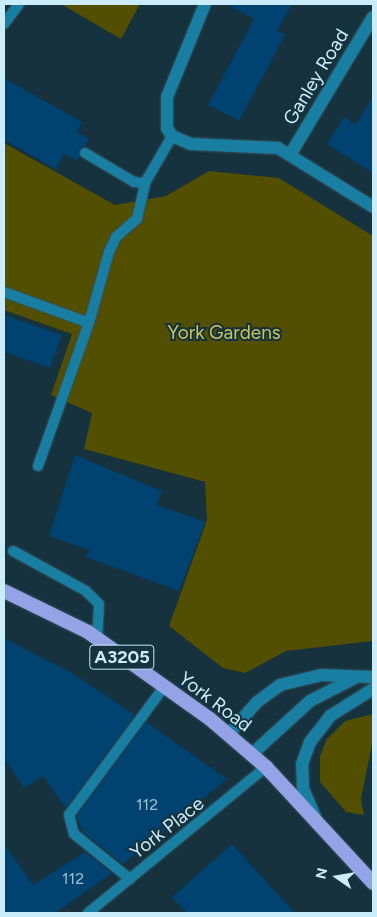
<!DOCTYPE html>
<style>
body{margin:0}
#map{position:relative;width:377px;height:917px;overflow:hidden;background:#15323e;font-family:Figtree,sans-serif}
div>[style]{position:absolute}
.green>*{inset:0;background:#524f00}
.building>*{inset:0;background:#004371}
.roads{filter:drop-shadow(0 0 1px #35505c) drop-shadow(0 0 1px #35505c)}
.service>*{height:10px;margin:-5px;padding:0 5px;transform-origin:5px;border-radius:5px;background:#187fa3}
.minor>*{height:12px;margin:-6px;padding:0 6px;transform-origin:6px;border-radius:6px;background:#187fa3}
.tertiary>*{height:12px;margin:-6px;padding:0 6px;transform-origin:6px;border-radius:6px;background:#187fa3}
.trunk>*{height:14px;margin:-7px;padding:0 7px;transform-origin:7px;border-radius:7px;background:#93a3e6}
span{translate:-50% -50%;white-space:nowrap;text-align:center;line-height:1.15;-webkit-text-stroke:4px #15323e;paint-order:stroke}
.number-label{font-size:16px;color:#98c2d8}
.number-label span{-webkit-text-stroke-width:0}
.shield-label span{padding:1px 4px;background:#15323e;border:1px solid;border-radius:4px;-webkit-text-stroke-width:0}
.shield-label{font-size:18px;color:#caecfb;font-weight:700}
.street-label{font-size:19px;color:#caecfb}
.park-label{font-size:19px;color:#c9c55b}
.frame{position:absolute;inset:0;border:5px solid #caecfb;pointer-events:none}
.north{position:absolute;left:312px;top:852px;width:50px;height:50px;-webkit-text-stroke:4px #15323e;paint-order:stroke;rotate:283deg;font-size:14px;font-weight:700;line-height:20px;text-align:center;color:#caecfb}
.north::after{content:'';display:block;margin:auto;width:18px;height:22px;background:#caecfb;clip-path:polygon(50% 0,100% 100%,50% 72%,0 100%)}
</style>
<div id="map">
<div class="green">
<i style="clip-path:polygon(61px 4px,140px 4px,121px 39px)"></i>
<i style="clip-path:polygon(4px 143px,115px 205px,166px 196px,209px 171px,279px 178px,373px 236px,373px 641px,286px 651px,245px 673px,223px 668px,169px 626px,207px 520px,205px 482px,84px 449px,92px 413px,51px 395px,72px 334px,4px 310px)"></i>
<i style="clip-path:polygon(373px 714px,373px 739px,361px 799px,364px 815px,346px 812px,320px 782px,320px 756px,327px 739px,345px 721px)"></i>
</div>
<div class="building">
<i style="clip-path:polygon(227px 4px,292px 4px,277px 31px,285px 35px,239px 121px,208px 105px,254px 19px)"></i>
<i style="clip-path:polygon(4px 78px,82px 122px,77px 132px,89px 139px,77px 161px,64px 154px,56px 169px,4px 140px)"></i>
<i style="clip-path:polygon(373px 96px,373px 173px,327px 144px,344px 117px,356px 125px)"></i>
<i style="clip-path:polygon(4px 315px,62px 335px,50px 368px,4px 352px)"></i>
<i style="clip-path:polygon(75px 455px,162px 491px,157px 505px,205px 522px,179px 591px,86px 557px,89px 550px,49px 536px)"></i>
<i style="clip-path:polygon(4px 638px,72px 673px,135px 715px,66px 808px,43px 776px,24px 788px,4px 758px)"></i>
<i style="clip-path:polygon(146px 722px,227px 779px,123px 864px,84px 833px,76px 816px)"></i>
<i style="clip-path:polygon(4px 844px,33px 885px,85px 852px,112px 873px,55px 913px,4px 913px)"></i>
<i style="clip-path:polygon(232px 844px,295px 913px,187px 913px,172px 897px)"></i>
</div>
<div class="roads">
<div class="service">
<i style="left:4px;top:24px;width:25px;rotate:-53deg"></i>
<i style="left:85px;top:153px;width:57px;rotate:30.6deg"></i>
<i style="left:134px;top:182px;width:11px;rotate:5deg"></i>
<i style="left:4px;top:292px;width:90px;rotate:20deg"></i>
<i style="left:89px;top:323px;width:74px;rotate:-74.3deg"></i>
<i style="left:109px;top:252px;width:17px;rotate:-65deg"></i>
<i style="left:116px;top:237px;width:28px;rotate:-41deg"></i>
<i style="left:137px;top:219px;width:37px;rotate:-77deg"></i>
<i style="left:145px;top:183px;width:54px;rotate:-60.1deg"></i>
<i style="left:38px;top:466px;width:152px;rotate:-70.4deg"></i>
<i style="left:13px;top:551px;width:83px;rotate:28.7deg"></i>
<i style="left:86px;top:591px;width:18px;rotate:45deg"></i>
<i style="left:99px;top:604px;width:35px;rotate:93deg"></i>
<i style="left:130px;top:879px;width:72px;rotate:-141.2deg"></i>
<i style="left:74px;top:834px;width:20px;rotate:-105deg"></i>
<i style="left:69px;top:815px;width:159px;rotate:-53.4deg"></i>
<i style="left:88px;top:913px;width:230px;rotate:-39.4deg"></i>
</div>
<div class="minor">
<i style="left:205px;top:4px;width:100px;rotate:112.2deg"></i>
<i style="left:167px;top:97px;width:31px;rotate:90deg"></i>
<i style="left:167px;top:128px;width:9px;rotate:58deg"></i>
<i style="left:172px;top:136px;width:21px;rotate:23deg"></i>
<i style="left:191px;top:144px;width:87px;rotate:2.6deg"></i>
<i style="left:278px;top:148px;width:112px;rotate:31.8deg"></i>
<i style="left:290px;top:155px;width:161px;rotate:-59deg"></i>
</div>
<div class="tertiary">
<i style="left:229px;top:734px;width:43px;rotate:-48.8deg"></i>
<i style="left:257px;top:702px;width:29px;rotate:-36deg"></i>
<i style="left:280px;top:685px;width:42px;rotate:-13.7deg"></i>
<i style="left:321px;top:675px;width:52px;rotate:2.2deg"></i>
<i style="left:252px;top:754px;width:79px;rotate:-42.4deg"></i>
<i style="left:310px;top:701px;width:51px;rotate:-27.1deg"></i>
<i style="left:316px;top:819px;width:34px;rotate:-113deg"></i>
<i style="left:303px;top:788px;width:24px;rotate:-92deg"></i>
<i style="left:302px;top:764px;width:23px;rotate:-70deg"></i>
<i style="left:310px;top:742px;width:33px;rotate:-52deg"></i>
<i style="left:330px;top:716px;width:51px;rotate:-32.1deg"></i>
</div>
<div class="trunk">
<i style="left:4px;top:591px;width:93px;rotate:26deg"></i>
<i style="left:88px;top:632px;width:150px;rotate:35.5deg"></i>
<i style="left:210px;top:719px;width:74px;rotate:40.6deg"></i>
<i style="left:266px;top:767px;width:158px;rotate:47.3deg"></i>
</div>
</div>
<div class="number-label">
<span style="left:147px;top:805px">112</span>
<span style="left:73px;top:879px">112</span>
</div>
<div class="shield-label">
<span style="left:122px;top:657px">A3205</span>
</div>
<div class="street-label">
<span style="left:316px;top:77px;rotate:-59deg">Ganley Road</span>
<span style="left:215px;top:702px;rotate:37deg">York Road</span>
<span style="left:167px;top:828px;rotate:-38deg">York Place</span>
</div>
<div class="park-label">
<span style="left:224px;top:333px">York Gardens</span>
</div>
<div class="frame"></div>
<div class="north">N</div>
</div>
